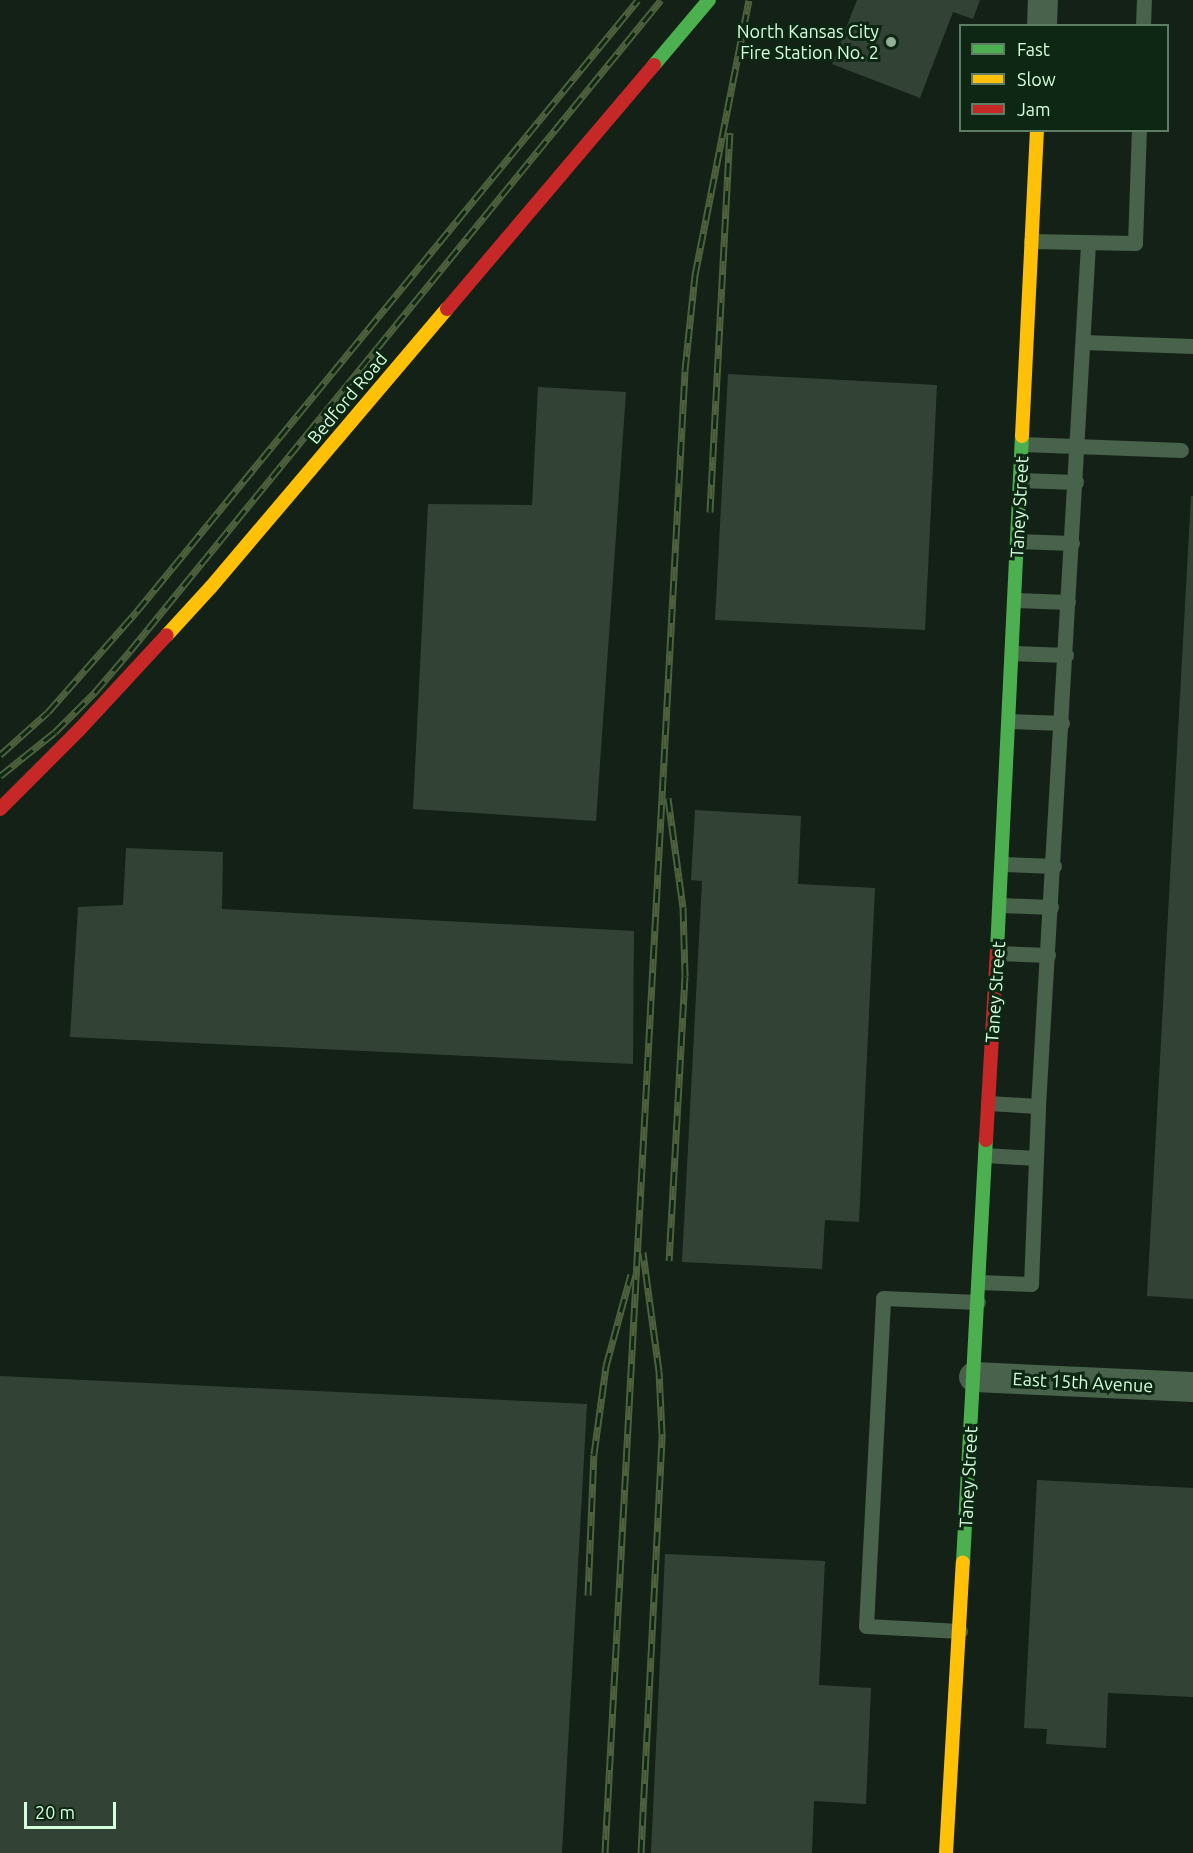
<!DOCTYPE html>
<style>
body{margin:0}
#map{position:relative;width:1193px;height:1853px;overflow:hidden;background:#142117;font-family:Ubuntu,sans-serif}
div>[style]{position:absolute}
.building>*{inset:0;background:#324336}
.lane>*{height:15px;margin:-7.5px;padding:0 7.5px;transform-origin:7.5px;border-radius:7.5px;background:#48624b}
.street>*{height:30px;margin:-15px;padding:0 15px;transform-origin:15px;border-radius:15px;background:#48624b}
.fast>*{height:14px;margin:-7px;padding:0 7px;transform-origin:7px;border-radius:7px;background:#4caf50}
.slow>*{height:14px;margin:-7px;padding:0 7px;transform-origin:7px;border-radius:7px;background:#ffc107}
.jam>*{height:14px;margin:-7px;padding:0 7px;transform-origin:7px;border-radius:7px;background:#c62828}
.rail>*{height:7px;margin-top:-3.5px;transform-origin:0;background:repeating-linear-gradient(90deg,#0e2714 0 14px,#4d613d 0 28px);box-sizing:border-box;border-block:2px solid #4d613d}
.dots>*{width:16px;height:16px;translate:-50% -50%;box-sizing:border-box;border:3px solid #0e2714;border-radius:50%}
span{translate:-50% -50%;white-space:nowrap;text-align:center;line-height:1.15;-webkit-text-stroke:6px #0e2714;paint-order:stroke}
.poi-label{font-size:18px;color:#d4ffdc}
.right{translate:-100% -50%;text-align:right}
.street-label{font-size:18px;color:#d4ffdc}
.legend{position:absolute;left:959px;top:24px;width:210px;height:108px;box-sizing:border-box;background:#0e2714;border:2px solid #5d7d64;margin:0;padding:8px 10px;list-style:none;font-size:18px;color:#d4ffdc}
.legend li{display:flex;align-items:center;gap:12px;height:30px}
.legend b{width:30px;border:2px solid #5d7d64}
.scale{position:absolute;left:24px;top:1802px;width:92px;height:27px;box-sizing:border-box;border:3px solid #d4ffdc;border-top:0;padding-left:8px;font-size:18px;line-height:21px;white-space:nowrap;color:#d4ffdc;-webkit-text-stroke:4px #0e2714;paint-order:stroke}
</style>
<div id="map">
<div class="building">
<i style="clip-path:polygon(857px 0,980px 0,973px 19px,953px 12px,920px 98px,832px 64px)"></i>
<i style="clip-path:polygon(728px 374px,937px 385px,925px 630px,715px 620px)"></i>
<i style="clip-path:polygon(538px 387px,626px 392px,596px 821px,413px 809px,428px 504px,532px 505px)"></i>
<i style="clip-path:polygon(1191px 496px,1193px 496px,1193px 1299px,1147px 1296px)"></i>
<i style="clip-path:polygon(695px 810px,801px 816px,798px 884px,875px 888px,859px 1222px,825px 1220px,822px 1269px,682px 1262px,702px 881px,691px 880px)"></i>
<i style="clip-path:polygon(126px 848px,223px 852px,222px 909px,634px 931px,633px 1064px,70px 1037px,78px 907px,123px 905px)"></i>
<i style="clip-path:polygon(0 1376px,587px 1404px,562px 1853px,0 1853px)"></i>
<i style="clip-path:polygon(1037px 1480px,1193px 1488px,1193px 1697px,1108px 1693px,1106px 1748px,1046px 1744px,1047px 1729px,1024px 1728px)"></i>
<i style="clip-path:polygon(665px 1554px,825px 1561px,819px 1685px,871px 1688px,866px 1804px,814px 1801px,812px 1853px,651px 1853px)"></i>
</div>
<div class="lane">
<i style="left:1143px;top:26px;width:26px;rotate:-88deg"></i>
<i style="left:1031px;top:241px;width:104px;rotate:1.1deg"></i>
<i style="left:1135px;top:243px;width:113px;rotate:-88deg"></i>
<i style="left:1083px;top:342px;width:110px;rotate:2.1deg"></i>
<i style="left:1022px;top:444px;width:159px;rotate:2.2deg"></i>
<i style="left:1020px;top:480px;width:56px;rotate:2deg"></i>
<i style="left:1017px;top:541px;width:55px;rotate:2.1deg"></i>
<i style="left:1015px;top:600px;width:53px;rotate:2.2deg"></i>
<i style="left:1012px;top:653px;width:54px;rotate:2.1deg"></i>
<i style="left:1009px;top:721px;width:53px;rotate:2.2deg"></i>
<i style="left:1002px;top:864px;width:52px;rotate:2.2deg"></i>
<i style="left:1000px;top:905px;width:51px;rotate:2.2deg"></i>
<i style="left:997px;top:953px;width:51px;rotate:2.2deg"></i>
<i style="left:988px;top:1103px;width:50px;rotate:3.4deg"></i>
<i style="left:985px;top:1155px;width:51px;rotate:3.4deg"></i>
<i style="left:979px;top:1282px;width:52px;rotate:2.2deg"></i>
<i style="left:1031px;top:1284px;width:178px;rotate:-87.7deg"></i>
<i style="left:1038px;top:1106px;width:864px;rotate:-86.68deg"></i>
<i style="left:960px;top:1631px;width:94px;rotate:-177deg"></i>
<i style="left:866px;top:1626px;width:328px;rotate:-87deg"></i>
<i style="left:883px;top:1298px;width:95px;rotate:2.4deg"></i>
</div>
<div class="street">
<i style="left:1042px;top:26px;width:26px;rotate:-88deg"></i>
<i style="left:974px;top:1377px;width:219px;rotate:2.6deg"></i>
</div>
<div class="fast">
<i style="left:654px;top:65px;width:85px;rotate:-49.8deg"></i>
<i style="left:997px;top:950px;width:515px;rotate:-87.22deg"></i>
<i style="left:963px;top:1562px;width:423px;rotate:-86.9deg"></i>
</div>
<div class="slow">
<i style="left:1022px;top:436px;width:306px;rotate:-87.2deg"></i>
<i style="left:167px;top:635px;width:65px;rotate:-47.5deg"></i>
<i style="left:211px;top:587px;width:365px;rotate:-49.7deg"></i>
<i style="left:946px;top:1853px;width:291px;rotate:-86.7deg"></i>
</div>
<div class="jam">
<i style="left:447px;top:309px;width:320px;rotate:-49.7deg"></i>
<i style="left:0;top:809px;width:112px;rotate:-45deg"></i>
<i style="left:79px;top:730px;width:129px;rotate:-47.2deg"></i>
<i style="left:986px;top:1140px;width:190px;rotate:-86.7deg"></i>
</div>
<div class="rail">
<i style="left:710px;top:512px;width:380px;rotate:-87deg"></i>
<i style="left:0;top:755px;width:64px;rotate:-41.9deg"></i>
<i style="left:48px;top:712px;width:135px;rotate:-48.6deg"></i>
<i style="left:137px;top:611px;width:790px;rotate:-50.65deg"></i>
<i style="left:0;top:776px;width:70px;rotate:-38.7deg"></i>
<i style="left:55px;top:732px;width:57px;rotate:-45deg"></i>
<i style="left:95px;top:692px;width:54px;rotate:-49.5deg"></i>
<i style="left:130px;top:651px;width:840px;rotate:-50.8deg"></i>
<i style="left:668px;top:798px;width:110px;rotate:82.2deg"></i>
<i style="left:683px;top:907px;width:69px;rotate:88.3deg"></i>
<i style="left:685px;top:976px;width:285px;rotate:93.2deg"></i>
<i style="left:588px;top:1595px;width:141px;rotate:-87.6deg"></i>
<i style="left:594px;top:1454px;width:89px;rotate:-82.2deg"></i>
<i style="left:606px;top:1366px;width:95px;rotate:-74.8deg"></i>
<i style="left:605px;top:1853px;width:1485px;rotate:-86.91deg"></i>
<i style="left:685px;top:370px;width:96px;rotate:-84deg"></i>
<i style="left:695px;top:275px;width:280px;rotate:-78.9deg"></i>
<i style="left:641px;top:1853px;width:420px;rotate:-87.1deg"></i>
<i style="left:662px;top:1434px;width:63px;rotate:-92.7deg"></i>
<i style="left:659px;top:1371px;width:120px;rotate:-97.7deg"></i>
</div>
<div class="dots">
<i style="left:891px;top:42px;background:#91b197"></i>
</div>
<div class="poi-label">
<span class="right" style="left:879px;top:42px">North Kansas City<br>Fire Station No. 2</span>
</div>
<div class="street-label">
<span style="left:347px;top:398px;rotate:-50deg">Bedford Road</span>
<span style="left:1019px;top:507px;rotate:-87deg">Taney Street</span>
<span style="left:995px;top:992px;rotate:-86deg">Taney Street</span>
<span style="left:1083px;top:1382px;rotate:3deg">East 15th Avenue</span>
<span style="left:968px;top:1477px;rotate:-87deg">Taney Street</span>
</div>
<ul class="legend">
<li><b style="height:8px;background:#4caf50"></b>Fast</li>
<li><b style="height:8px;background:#ffc107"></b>Slow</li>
<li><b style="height:8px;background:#c62828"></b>Jam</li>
</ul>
<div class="scale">20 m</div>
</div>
